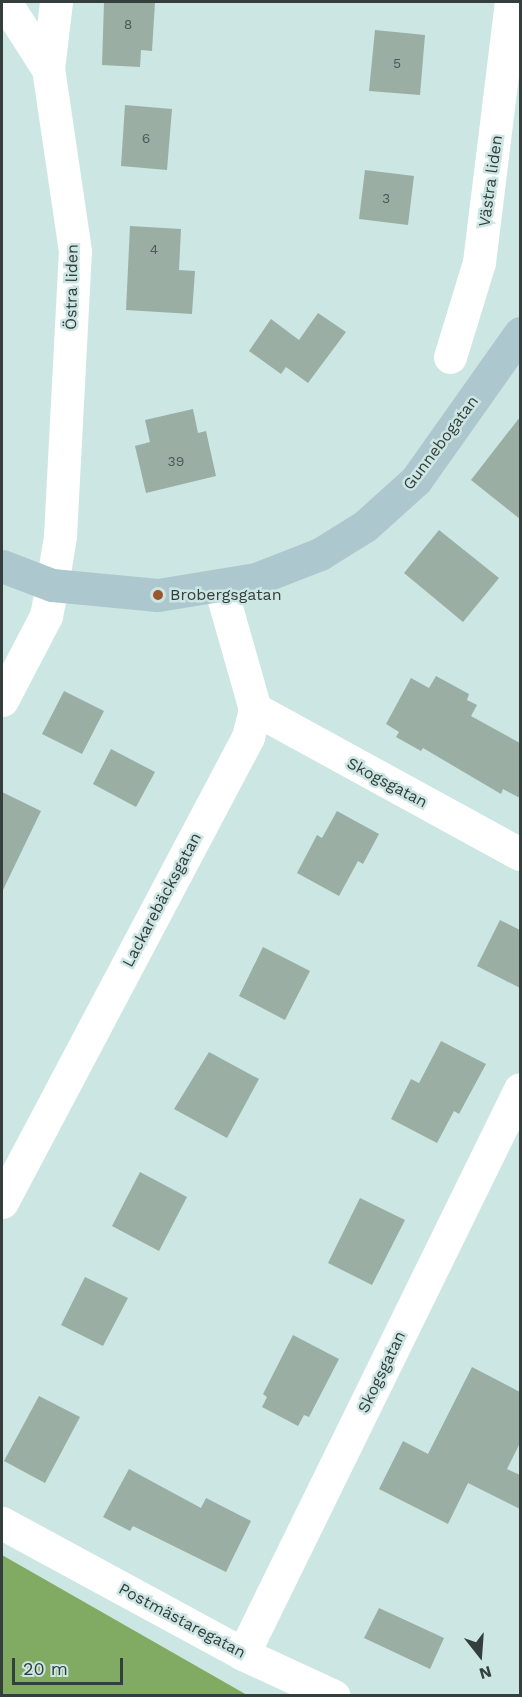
<!DOCTYPE html>
<meta charset="utf-8">
<style>
body{margin:0}
#map{position:relative;width:522px;height:1697px;overflow:hidden;background:#cce6e3;font-family:"Work Sans",sans-serif}
div>[style]{position:absolute}
.forest>*{inset:0;background:#81ab63}
.building>*{inset:0;background:#9baea3}
.street>*{height:33px;margin:-16.5px;padding:0 16.5px;transform-origin:16.5px;border-radius:16.5px;background:#fff}
.secondary>*{height:33px;margin:-16.5px;padding:0 16.5px;transform-origin:16.5px;border-radius:16.5px;background:#acc8ce}
.dots>*{width:16px;height:16px;translate:-50% -50%;box-sizing:border-box;border:3px solid #cce6e3;border-radius:50%}
span{translate:-50% -50%;white-space:nowrap;text-align:center;line-height:1.15;-webkit-text-stroke:5px #cce6e3;paint-order:stroke}
.number-label{font-size:14px;color:#4e5a56}
.number-label span{-webkit-text-stroke-width:0}
.street-label{font-size:16px;color:#343e3c}
.poi-label{font-size:16px;color:#343e3c}
.left{translate:0 -50%;text-align:left}
.frame{position:absolute;inset:0;border:3px solid #343e3c;pointer-events:none}
.north{position:absolute;left:450px;top:1625px;width:60px;height:60px;-webkit-text-stroke:4px #cce6e3;paint-order:stroke;rotate:163deg;font-size:16px;font-weight:700;line-height:24px;text-align:center;color:#343e3c}
.north::after{content:'';display:block;margin:auto;width:21px;height:27px;background:#343e3c;clip-path:polygon(50% 0,100% 100%,50% 72%,0 100%)}
.scale{position:absolute;left:12px;top:1658px;width:111px;height:27px;box-sizing:border-box;border:3px solid #343e3c;border-top:0;padding-left:8px;font-size:18px;line-height:21px;white-space:nowrap;color:#343e3c;-webkit-text-stroke:4px #cce6e3;paint-order:stroke}
</style>
<div id="map">
<div class="forest">
<i style="clip-path:polygon(2px 1555px,247px 1695px,2px 1695px)"></i>
</div>
<div class="building">
<i style="clip-path:polygon(104px 2px,155px 2px,152px 51px,141px 50px,140px 67px,102px 65px)"></i>
<i style="clip-path:polygon(375px 30px,425px 35px,420px 95px,369px 91px)"></i>
<i style="clip-path:polygon(125px 105px,172px 109px,167px 170px,121px 166px)"></i>
<i style="clip-path:polygon(365px 170px,414px 176px,408px 225px,359px 219px)"></i>
<i style="clip-path:polygon(130px 226px,181px 229px,179px 270px,195px 271px,192px 314px,126px 310px)"></i>
<i style="clip-path:polygon(318px 313px,346px 332px,308px 383px,286px 367px,281px 374px,249px 351px,271px 319px,299px 340px)"></i>
<i style="clip-path:polygon(193px 409px,198px 433px,206px 431px,216px 476px,146px 493px,135px 446px,150px 442px,145px 420px)"></i>
<i style="clip-path:polygon(520px 417px,520px 519px,471px 480px)"></i>
<i style="clip-path:polygon(439px 530px,499px 578px,463px 622px,404px 573px)"></i>
<i style="clip-path:polygon(436px 676px,469px 694px,467px 700px,477px 705px,471px 716px,520px 743px,520px 798px,503px 789px,501px 794px,423px 748px,421px 751px,396px 737px,399px 732px,386px 724px,411px 678px,429px 688px)"></i>
<i style="clip-path:polygon(64px 691px,104px 711px,82px 754px,42px 734px)"></i>
<i style="clip-path:polygon(111px 749px,155px 772px,136px 807px,93px 784px)"></i>
<i style="clip-path:polygon(2px 792px,41px 811px,2px 892px)"></i>
<i style="clip-path:polygon(337px 811px,379px 834px,363px 864px,358px 861px,339px 896px,297px 873px,317px 835px,322px 838px)"></i>
<i style="clip-path:polygon(500px 920px,520px 930px,520px 988px,477px 966px)"></i>
<i style="clip-path:polygon(263px 947px,310px 971px,285px 1020px,239px 996px)"></i>
<i style="clip-path:polygon(441px 1041px,486px 1064px,459px 1114px,454px 1111px,437px 1143px,391px 1119px,411px 1079px,419px 1083px)"></i>
<i style="clip-path:polygon(209px 1052px,259px 1079px,227px 1138px,174px 1109px)"></i>
<i style="clip-path:polygon(140px 1172px,187px 1197px,159px 1251px,112px 1226px)"></i>
<i style="clip-path:polygon(360px 1198px,405px 1220px,372px 1285px,328px 1263px)"></i>
<i style="clip-path:polygon(85px 1277px,128px 1298px,103px 1346px,61px 1325px)"></i>
<i style="clip-path:polygon(293px 1335px,339px 1359px,309px 1417px,304px 1415px,298px 1426px,262px 1407px,267px 1397px,263px 1394px)"></i>
<i style="clip-path:polygon(472px 1367px,520px 1392px,520px 1443px,507px 1469px,520px 1475px,520px 1509px,468px 1483px,448px 1524px,379px 1489px,403px 1441px,428px 1454px)"></i>
<i style="clip-path:polygon(39px 1396px,80px 1417px,45px 1483px,4px 1461px)"></i>
<i style="clip-path:polygon(129px 1469px,201px 1508px,206px 1498px,251px 1521px,226px 1572px,133px 1526px,130px 1531px,103px 1517px)"></i>
<i style="clip-path:polygon(379px 1608px,444px 1638px,430px 1669px,364px 1638px)"></i>
</div>
<div class="street">
<i style="left:48px;top:69px;width:67px;rotate:-83.2deg"></i>
<i style="left:450px;top:357px;width:99px;rotate:-73deg"></i>
<i style="left:479px;top:262px;width:262px;rotate:-83deg"></i>
<i style="left:2px;top:700px;width:95px;rotate:-62.4deg"></i>
<i style="left:46px;top:616px;width:32px;rotate:-79deg"></i>
<i style="left:52px;top:585px;width:50px;rotate:-80.7deg"></i>
<i style="left:60px;top:536px;width:285px;rotate:-87deg"></i>
<i style="left:75px;top:251px;width:184px;rotate:-98.4deg"></i>
<i style="left:48px;top:69px;width:80px;rotate:-122.7deg"></i>
<i style="left:255px;top:709px;width:302px;rotate:28.7deg"></i>
<i style="left:2px;top:1202px;width:526px;rotate:-62.12deg"></i>
<i style="left:248px;top:737px;width:29px;rotate:-76deg"></i>
<i style="left:255px;top:709px;width:128px;rotate:-105.9deg"></i>
<i style="left:2px;top:1523px;width:274px;rotate:28.5deg"></i>
<i style="left:243px;top:1654px;width:100px;rotate:24.8deg"></i>
<i style="left:243px;top:1654px;width:629px;rotate:-63.88deg"></i>
</div>
<div class="secondary">
<i style="left:2px;top:566px;width:53px;rotate:20.8deg"></i>
<i style="left:52px;top:585px;width:106px;rotate:5.4deg"></i>
<i style="left:158px;top:595px;width:99px;rotate:-9.3deg"></i>
<i style="left:256px;top:579px;width:69px;rotate:-21.3deg"></i>
<i style="left:320px;top:554px;width:53px;rotate:-31.9deg"></i>
<i style="left:365px;top:526px;width:69px;rotate:-42deg"></i>
<i style="left:416px;top:480px;width:180px;rotate:-54.7deg"></i>
</div>
<div class="dots">
<i style="left:158px;top:595px;background:#9c552c"></i>
</div>
<div class="number-label">
<span style="left:128px;top:24px">8</span>
<span style="left:397px;top:63px">5</span>
<span style="left:146px;top:138px">6</span>
<span style="left:386px;top:198px">3</span>
<span style="left:154px;top:249px">4</span>
<span style="left:176px;top:461px">39</span>
</div>
<div class="street-label">
<span style="left:491px;top:181px;rotate:-82deg">Västra liden</span>
<span style="left:72px;top:287px;rotate:-89deg">Östra liden</span>
<span style="left:441px;top:443px;rotate:-53deg">Gunnebogatan</span>
<span style="left:387px;top:783px;rotate:28deg">Skogsgatan</span>
<span style="left:162px;top:900px;rotate:-62deg">Lackarebäcksgatan</span>
<span style="left:382px;top:1372px;rotate:-64deg">Skogsgatan</span>
<span style="left:182px;top:1621px;rotate:28deg">Postmästaregatan</span>
</div>
<div class="poi-label">
<span class="left" style="left:170px;top:595px">Brobergsgatan</span>
</div>
<div class="frame"></div>
<div class="north">N</div>
<div class="scale">20 m</div>
</div>
